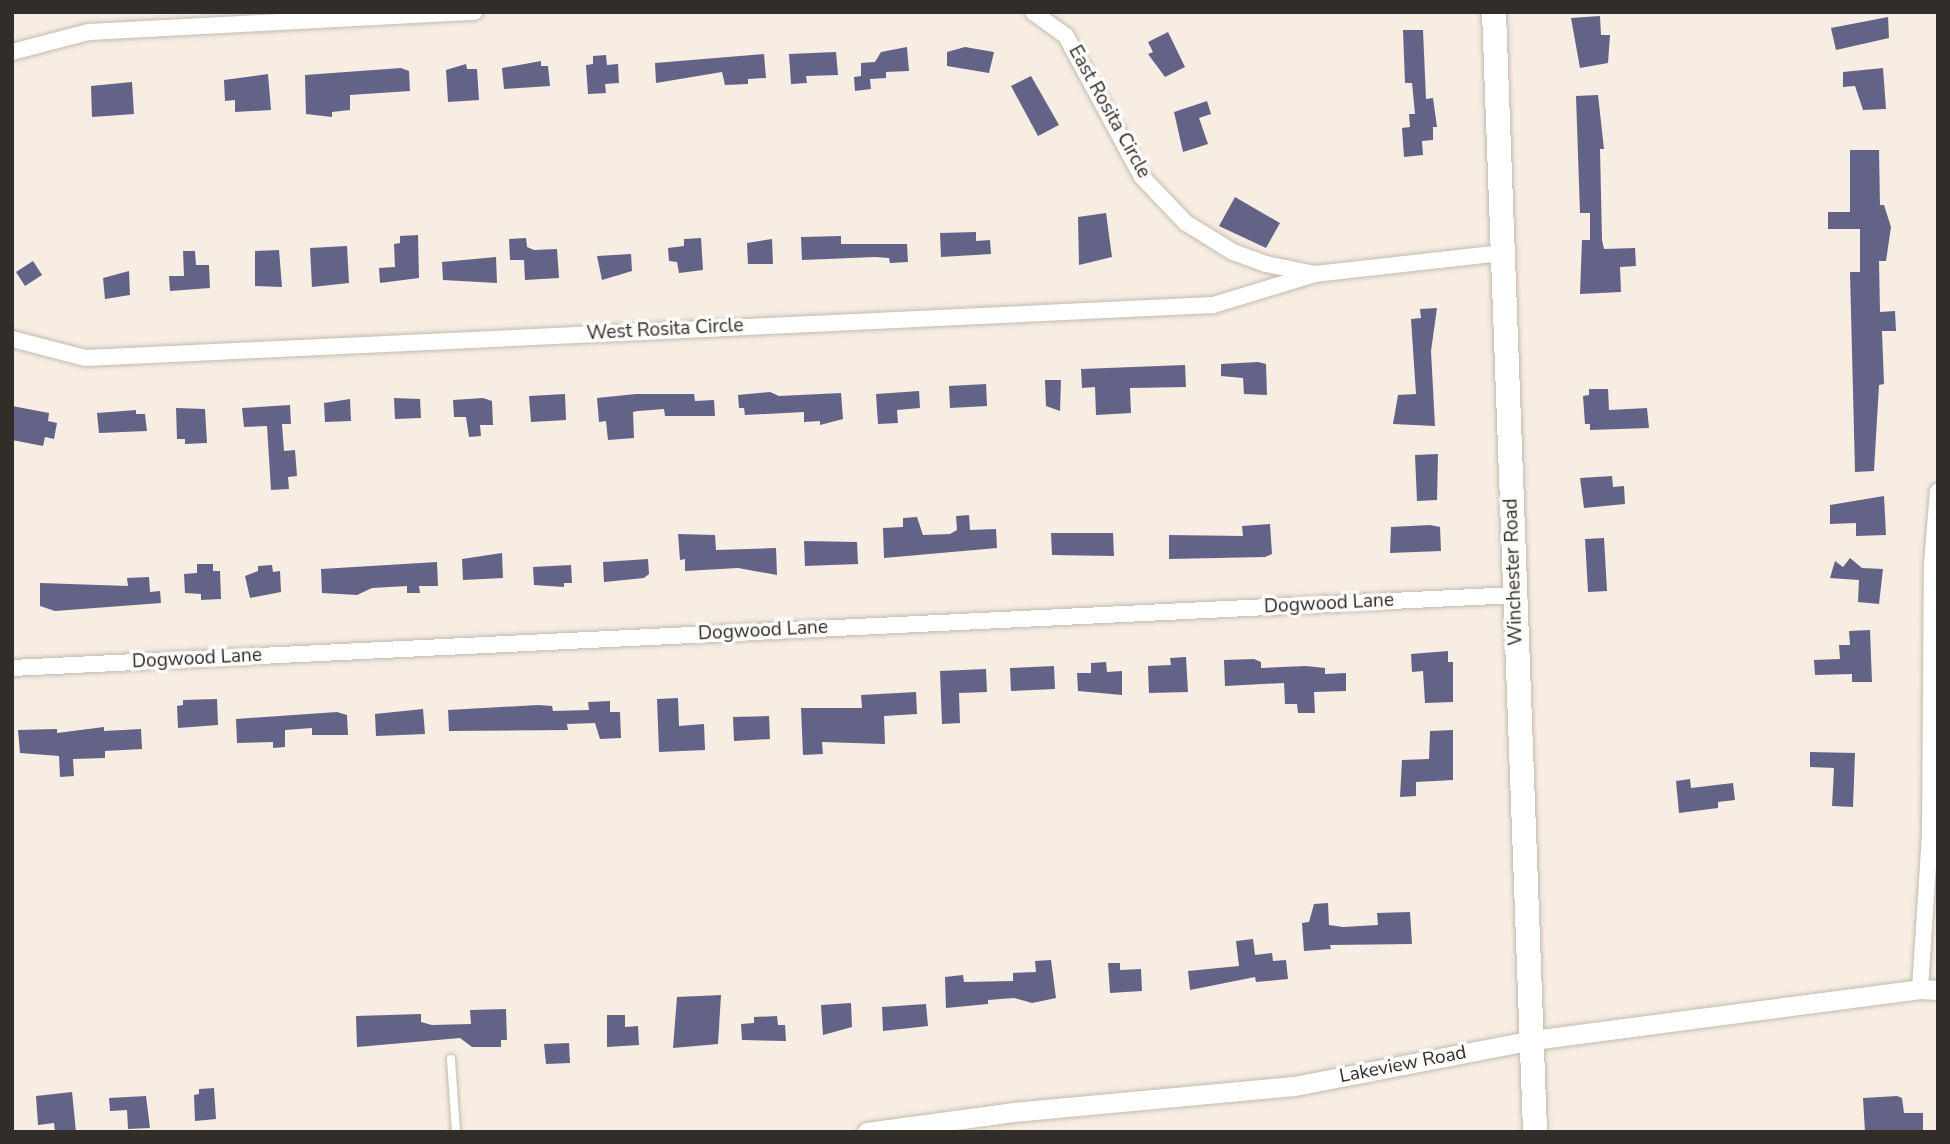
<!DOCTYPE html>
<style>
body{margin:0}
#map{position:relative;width:1950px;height:1144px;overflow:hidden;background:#f7ede2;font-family:"Nunito Sans",sans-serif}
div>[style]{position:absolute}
.building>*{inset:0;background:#636387}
.roads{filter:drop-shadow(0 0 2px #c3baaf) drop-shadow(0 0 2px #c3baaf)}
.service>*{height:8px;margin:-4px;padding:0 4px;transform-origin:4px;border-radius:4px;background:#fff}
.minor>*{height:16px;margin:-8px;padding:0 8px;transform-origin:8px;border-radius:8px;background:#fff}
.tertiary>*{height:19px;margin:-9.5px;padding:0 9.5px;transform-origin:9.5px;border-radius:9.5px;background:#fff}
.primary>*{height:24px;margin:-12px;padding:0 12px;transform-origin:12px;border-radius:12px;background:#fff}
span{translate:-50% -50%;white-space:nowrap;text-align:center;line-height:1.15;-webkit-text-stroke:7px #fefcfa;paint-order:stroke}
.street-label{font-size:19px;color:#312d29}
.frame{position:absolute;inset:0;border:14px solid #312d29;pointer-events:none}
</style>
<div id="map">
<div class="building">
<i style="clip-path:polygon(1600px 16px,1601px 35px,1610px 35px,1608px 63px,1580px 68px,1571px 18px)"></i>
<i style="clip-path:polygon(1888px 17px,1889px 38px,1836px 50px,1831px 28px)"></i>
<i style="clip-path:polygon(1403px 30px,1423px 30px,1426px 99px,1433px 98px,1437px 127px,1433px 127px,1433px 140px,1422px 141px,1423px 155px,1404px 157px,1402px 128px,1410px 127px,1409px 114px,1415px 114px,1412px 83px,1405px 83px)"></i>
<i style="clip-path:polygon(1168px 32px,1185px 67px,1165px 77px,1148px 54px,1153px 52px,1148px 42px)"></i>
<i style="clip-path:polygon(907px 47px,909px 71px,886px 72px,886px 78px,870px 79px,871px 89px,855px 91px,854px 77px,861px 76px,861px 63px,875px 62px,881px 52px)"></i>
<i style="clip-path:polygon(965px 47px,994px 52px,989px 73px,947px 66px,947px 52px)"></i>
<i style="clip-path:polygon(836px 52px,838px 75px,806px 76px,807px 83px,791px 84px,789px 54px)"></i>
<i style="clip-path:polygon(764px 54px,766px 78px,748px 79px,748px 84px,725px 85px,722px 72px,656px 83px,655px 63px)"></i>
<i style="clip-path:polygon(606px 55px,607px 65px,618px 64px,619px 83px,605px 84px,606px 93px,588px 94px,586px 65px,593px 64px,593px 56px)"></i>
<i style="clip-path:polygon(541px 61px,541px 66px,548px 66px,550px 86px,504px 89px,502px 68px)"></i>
<i style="clip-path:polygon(466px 64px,467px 69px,477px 69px,479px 100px,448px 102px,446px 70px)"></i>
<i style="clip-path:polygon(401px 68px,409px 71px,410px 91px,350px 95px,350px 110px,332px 112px,332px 117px,306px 114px,305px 75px)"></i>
<i style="clip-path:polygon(1883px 68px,1886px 109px,1863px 110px,1855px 86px,1843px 87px,1843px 72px)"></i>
<i style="clip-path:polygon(268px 74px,271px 110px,235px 112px,235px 100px,225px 101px,224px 80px)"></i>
<i style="clip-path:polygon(1031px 76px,1059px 125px,1038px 136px,1011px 86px)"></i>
<i style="clip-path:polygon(132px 82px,134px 114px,92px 117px,91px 86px)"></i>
<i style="clip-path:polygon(1598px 95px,1604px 149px,1600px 149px,1602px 240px,1604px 249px,1635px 248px,1636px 266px,1620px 267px,1621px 292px,1580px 294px,1582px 240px,1590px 240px,1590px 213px,1580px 213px,1576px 96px)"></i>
<i style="clip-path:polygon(1207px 101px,1211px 114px,1199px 118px,1208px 144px,1183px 152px,1174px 112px)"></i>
<i style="clip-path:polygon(1850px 150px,1879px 150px,1880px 205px,1884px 205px,1891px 227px,1886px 261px,1879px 261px,1880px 312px,1895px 311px,1896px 331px,1882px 331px,1884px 384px,1879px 385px,1874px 471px,1855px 472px,1850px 272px,1860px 272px,1860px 229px,1828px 229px,1828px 212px,1850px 212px)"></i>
<i style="clip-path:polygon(1235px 197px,1280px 223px,1266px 248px,1219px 226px)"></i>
<i style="clip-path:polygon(1106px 213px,1112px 257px,1079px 265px,1078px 217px)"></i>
<i style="clip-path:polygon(976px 232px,976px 241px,990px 240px,991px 254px,941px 257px,940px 233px)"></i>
<i style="clip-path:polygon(418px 235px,419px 278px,380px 283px,379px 268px,395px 267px,394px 244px,400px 243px,400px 236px)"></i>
<i style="clip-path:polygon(841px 236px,841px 244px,907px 244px,908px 262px,890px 263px,889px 258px,875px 257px,802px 260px,801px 237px)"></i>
<i style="clip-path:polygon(526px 238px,527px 247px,534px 250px,557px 249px,559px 278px,525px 280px,524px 260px,510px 260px,509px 239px)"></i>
<i style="clip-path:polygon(701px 238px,703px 270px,679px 273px,677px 262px,669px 261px,668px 248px,684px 246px,684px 239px)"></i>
<i style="clip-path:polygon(772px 239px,773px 264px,748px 264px,747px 243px)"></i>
<i style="clip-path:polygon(347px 246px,349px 283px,312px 287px,310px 248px)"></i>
<i style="clip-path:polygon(279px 250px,282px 287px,255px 286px,255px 251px)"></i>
<i style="clip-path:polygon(183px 251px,195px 251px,196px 265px,209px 265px,210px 288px,170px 291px,169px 276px,184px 276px)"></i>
<i style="clip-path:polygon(631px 254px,632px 271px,602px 280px,597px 256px)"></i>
<i style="clip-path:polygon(496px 257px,497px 283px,443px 280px,442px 262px)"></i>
<i style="clip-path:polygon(33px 261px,42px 275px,25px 286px,16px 272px)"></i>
<i style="clip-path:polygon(129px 271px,130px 295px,105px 299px,103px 278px)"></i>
<i style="clip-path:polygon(1437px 308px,1431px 351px,1435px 426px,1393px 424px,1398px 395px,1416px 394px,1411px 319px,1421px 318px,1420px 309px)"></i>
<i style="clip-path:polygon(1258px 362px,1266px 364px,1267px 395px,1244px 394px,1243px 378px,1221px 376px,1221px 364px)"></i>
<i style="clip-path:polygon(1185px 365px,1186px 387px,1130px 388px,1131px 413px,1096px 415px,1095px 387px,1082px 388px,1081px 369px)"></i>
<i style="clip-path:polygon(1045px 380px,1061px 380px,1060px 411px,1046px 406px)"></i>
<i style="clip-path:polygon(986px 384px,987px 406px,950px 408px,949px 386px)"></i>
<i style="clip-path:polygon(1589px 389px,1608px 389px,1609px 410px,1647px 408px,1649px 428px,1590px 430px,1590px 424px,1585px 424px,1583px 396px,1589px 395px)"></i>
<i style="clip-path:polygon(919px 391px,920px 408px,897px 410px,898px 423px,878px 424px,876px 394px)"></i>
<i style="clip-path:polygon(770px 392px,779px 396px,841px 393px,843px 419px,820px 425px,820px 421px,804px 422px,804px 412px,745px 415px,744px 408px,739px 408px,738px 395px)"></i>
<i style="clip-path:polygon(565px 394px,566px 420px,531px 422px,529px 396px)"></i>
<i style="clip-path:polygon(636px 394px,694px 394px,695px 401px,714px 400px,715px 416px,665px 416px,664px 409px,638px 411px,633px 412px,634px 438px,608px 440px,606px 421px,599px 422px,597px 398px)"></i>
<i style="clip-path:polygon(394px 398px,420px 399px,421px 418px,395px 419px)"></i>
<i style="clip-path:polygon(483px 398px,492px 401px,493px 425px,480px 425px,481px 436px,469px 437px,466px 417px,454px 417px,453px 400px)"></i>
<i style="clip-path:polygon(350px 399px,351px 421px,325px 422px,324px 403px)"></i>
<i style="clip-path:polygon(290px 405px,291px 424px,282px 424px,284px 451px,295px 450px,297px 476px,288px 477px,289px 489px,271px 490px,267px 426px,244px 427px,242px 408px)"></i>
<i style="clip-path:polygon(12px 406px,49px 413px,48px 421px,57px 423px,54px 439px,45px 437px,43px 446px,12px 440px)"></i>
<i style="clip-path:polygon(176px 408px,205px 409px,207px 443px,185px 444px,185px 439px,177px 439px)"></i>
<i style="clip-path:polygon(136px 410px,136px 414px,145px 414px,147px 431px,99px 433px,97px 413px)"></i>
<i style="clip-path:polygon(1438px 454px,1437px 500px,1417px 501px,1415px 455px)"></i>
<i style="clip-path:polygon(1612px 476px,1613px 487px,1624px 486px,1625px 504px,1584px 508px,1580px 478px)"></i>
<i style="clip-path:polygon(1884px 496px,1886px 535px,1856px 536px,1856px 523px,1830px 524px,1830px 505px)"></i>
<i style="clip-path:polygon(969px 515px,970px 530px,996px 529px,997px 548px,884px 558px,883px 528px,903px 527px,903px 518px,917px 517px,923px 535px,950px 534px,957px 530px,956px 516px)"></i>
<i style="clip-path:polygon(1270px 524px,1272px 554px,1265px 557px,1169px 559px,1169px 535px,1243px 536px,1242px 526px)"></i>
<i style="clip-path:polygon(1430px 525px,1440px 527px,1441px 551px,1390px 553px,1391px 527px)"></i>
<i style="clip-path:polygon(1051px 533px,1113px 533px,1114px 556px,1052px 555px)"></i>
<i style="clip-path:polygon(678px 534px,715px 535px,716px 550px,776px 548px,777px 575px,738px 568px,685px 571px,685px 559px,680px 560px)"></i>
<i style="clip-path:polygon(1604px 538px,1607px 591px,1588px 592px,1585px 539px)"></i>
<i style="clip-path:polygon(804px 541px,857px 542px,858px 564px,805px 566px)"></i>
<i style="clip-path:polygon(502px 553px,503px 578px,463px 580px,462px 559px)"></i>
<i style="clip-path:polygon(1850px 558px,1862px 568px,1883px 569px,1879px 604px,1858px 602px,1859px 580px,1830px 578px,1835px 561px,1843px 567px)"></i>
<i style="clip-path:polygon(648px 559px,649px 574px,644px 578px,604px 582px,603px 562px)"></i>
<i style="clip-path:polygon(437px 562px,438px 586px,419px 586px,420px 593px,407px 593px,407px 586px,372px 588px,357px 595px,322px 593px,321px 569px)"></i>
<i style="clip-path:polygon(197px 564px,213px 564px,213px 571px,220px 571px,221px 599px,201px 600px,201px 594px,185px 593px,184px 574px,197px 573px)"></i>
<i style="clip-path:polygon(272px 565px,273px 572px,280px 571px,281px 592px,250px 598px,245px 576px,258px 571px,258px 566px)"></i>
<i style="clip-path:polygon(571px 565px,572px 583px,564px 583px,564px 587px,534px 585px,533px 567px)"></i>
<i style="clip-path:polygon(149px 577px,150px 592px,160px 591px,161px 603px,55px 611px,40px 606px,40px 583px,128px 586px,127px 578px)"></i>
<i style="clip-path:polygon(1870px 630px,1872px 682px,1852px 682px,1852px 674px,1815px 675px,1814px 660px,1840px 659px,1839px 645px,1850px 645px,1849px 631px)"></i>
<i style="clip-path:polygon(1448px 651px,1448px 662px,1453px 662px,1453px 702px,1425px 703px,1423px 671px,1412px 672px,1411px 654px)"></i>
<i style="clip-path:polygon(1186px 657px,1188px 692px,1149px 693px,1148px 666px,1171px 665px,1170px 658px)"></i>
<i style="clip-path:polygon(1254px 659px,1261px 662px,1261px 668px,1306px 666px,1325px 668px,1325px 674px,1346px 673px,1346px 691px,1314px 692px,1315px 713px,1298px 713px,1297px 704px,1285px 704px,1284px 683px,1225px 686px,1224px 660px)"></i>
<i style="clip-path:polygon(1106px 662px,1107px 672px,1122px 671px,1122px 695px,1078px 691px,1077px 673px,1091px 673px,1091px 663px)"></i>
<i style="clip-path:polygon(1054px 666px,1055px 689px,1011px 691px,1010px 668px)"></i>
<i style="clip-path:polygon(986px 669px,987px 692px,959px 693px,960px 723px,942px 724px,940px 671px)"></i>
<i style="clip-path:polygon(916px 692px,917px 714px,884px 716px,885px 744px,822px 742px,823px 754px,803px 755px,801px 708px,862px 708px,861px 695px)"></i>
<i style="clip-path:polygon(678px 698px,679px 726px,704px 724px,705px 750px,659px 752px,657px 699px)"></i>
<i style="clip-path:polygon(217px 699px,218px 725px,178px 728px,177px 706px,183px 705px,183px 700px)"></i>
<i style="clip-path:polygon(610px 701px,610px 712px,620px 712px,621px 738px,600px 739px,595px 723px,567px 724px,568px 730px,449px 731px,448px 710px,538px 705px,552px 706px,553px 711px,589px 710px,588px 702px)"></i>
<i style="clip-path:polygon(423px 709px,425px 734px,376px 736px,375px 714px)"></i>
<i style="clip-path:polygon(337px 712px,347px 715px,348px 735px,312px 735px,312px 728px,285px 730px,285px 747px,273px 748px,273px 742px,237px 743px,236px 719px)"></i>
<i style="clip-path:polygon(769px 716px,770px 739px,734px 741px,733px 717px)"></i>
<i style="clip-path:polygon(104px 727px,104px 731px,141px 729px,142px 749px,105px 751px,105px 758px,73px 759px,74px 776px,60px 777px,59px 756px,20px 753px,18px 730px,57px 729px,57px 733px)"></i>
<i style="clip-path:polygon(1453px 730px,1453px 780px,1416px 782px,1416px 796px,1400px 797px,1402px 760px,1429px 759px,1430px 731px)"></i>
<i style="clip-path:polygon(1810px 752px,1855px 753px,1853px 807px,1832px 806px,1834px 768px,1810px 767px)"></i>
<i style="clip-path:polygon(1690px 779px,1691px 788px,1733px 783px,1735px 800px,1718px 802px,1718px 808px,1679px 813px,1676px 781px)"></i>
<i style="clip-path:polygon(1328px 903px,1329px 925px,1343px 927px,1378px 925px,1377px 913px,1410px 912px,1412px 944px,1330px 945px,1331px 949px,1304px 951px,1302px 923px,1309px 922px,1314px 904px)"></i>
<i style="clip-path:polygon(1253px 939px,1255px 955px,1272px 953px,1273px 961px,1286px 960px,1288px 979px,1256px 982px,1255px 977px,1190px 990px,1188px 971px,1239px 966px,1236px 941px)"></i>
<i style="clip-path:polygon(1051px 960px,1056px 998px,1032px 1003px,1014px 998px,988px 1000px,988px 1004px,946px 1008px,945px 977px,963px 975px,964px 982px,1013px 981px,1013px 973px,1036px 972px,1035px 961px)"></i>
<i style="clip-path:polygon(1108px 963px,1120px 963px,1120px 970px,1141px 969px,1142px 991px,1110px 993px)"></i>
<i style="clip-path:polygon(721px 995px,718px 1044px,673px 1048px,677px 997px)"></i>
<i style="clip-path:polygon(851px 1003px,852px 1027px,823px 1035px,821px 1005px)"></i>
<i style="clip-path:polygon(926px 1004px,928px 1026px,883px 1031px,882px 1007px)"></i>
<i style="clip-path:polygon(506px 1009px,507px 1040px,501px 1040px,501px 1047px,472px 1047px,460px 1038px,357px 1047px,356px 1016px,421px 1014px,421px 1022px,432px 1025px,471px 1024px,470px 1010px)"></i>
<i style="clip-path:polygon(607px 1015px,625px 1015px,625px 1027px,638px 1026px,639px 1045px,607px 1047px)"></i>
<i style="clip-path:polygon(777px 1016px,778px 1025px,785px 1025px,786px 1041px,742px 1040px,741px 1024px,754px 1023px,754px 1017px)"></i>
<i style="clip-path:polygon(569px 1043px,570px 1063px,546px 1064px,544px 1044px)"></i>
<i style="clip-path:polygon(214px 1088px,216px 1119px,195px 1121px,194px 1095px,199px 1094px,199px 1089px)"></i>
<i style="clip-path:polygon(72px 1092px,76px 1132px,55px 1132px,54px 1123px,38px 1125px,36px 1096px)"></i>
<i style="clip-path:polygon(146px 1096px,150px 1128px,128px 1129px,127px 1110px,110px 1111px,109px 1098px)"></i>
<i style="clip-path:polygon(1897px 1096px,1902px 1098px,1904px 1113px,1923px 1113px,1923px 1130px,1865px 1132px,1863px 1098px)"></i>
</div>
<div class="roads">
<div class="service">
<i style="left:451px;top:1059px;width:73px;rotate:86.1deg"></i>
</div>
<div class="minor">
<i style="left:1033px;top:12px;width:41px;rotate:36deg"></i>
<i style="left:1066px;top:36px;width:160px;rotate:61.7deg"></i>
<i style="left:1142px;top:177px;width:64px;rotate:46.3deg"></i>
<i style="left:1186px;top:223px;width:55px;rotate:31.7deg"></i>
<i style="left:1233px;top:252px;width:35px;rotate:20deg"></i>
<i style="left:1266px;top:264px;width:50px;rotate:11.5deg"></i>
<i style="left:1315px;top:274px;width:189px;rotate:-6.4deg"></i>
<i style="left:12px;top:52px;width:80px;rotate:-14.6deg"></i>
<i style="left:89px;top:32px;width:386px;rotate:-3deg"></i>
<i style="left:12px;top:339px;width:76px;rotate:14.4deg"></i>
<i style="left:86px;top:358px;width:1128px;rotate:-2.69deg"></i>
<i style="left:1213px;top:305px;width:107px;rotate:-16.9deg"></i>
<i style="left:12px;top:668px;width:1504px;rotate:-2.78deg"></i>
<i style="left:1920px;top:989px;width:156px;rotate:-86.3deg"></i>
<i style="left:1930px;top:833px;width:269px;rotate:-89.6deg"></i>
<i style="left:1932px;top:564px;width:73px;rotate:-85.3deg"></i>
</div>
<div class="tertiary">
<i style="left:867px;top:1132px;width:147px;rotate:-7.8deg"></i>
<i style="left:1013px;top:1112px;width:282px;rotate:-5.3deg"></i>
<i style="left:1294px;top:1086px;width:243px;rotate:-10.9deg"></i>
<i style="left:1533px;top:1040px;width:390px;rotate:-7.5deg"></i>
<i style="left:1920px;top:989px;width:18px;rotate:3deg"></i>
</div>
<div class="primary">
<i style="left:1494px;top:12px;width:1121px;rotate:87.9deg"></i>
</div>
</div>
<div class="street-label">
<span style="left:1109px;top:112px;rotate:61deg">East Rosita Circle</span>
<span style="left:665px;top:330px;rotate:-3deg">West Rosita Circle</span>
<span style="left:1514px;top:572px;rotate:-92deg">Winchester Road</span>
<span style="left:1329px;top:604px;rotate:-3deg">Dogwood Lane</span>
<span style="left:763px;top:631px;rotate:-3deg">Dogwood Lane</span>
<span style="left:197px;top:659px;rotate:-3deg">Dogwood Lane</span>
<span style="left:1403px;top:1065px;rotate:-11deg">Lakeview Road</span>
</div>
<div class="frame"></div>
</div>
